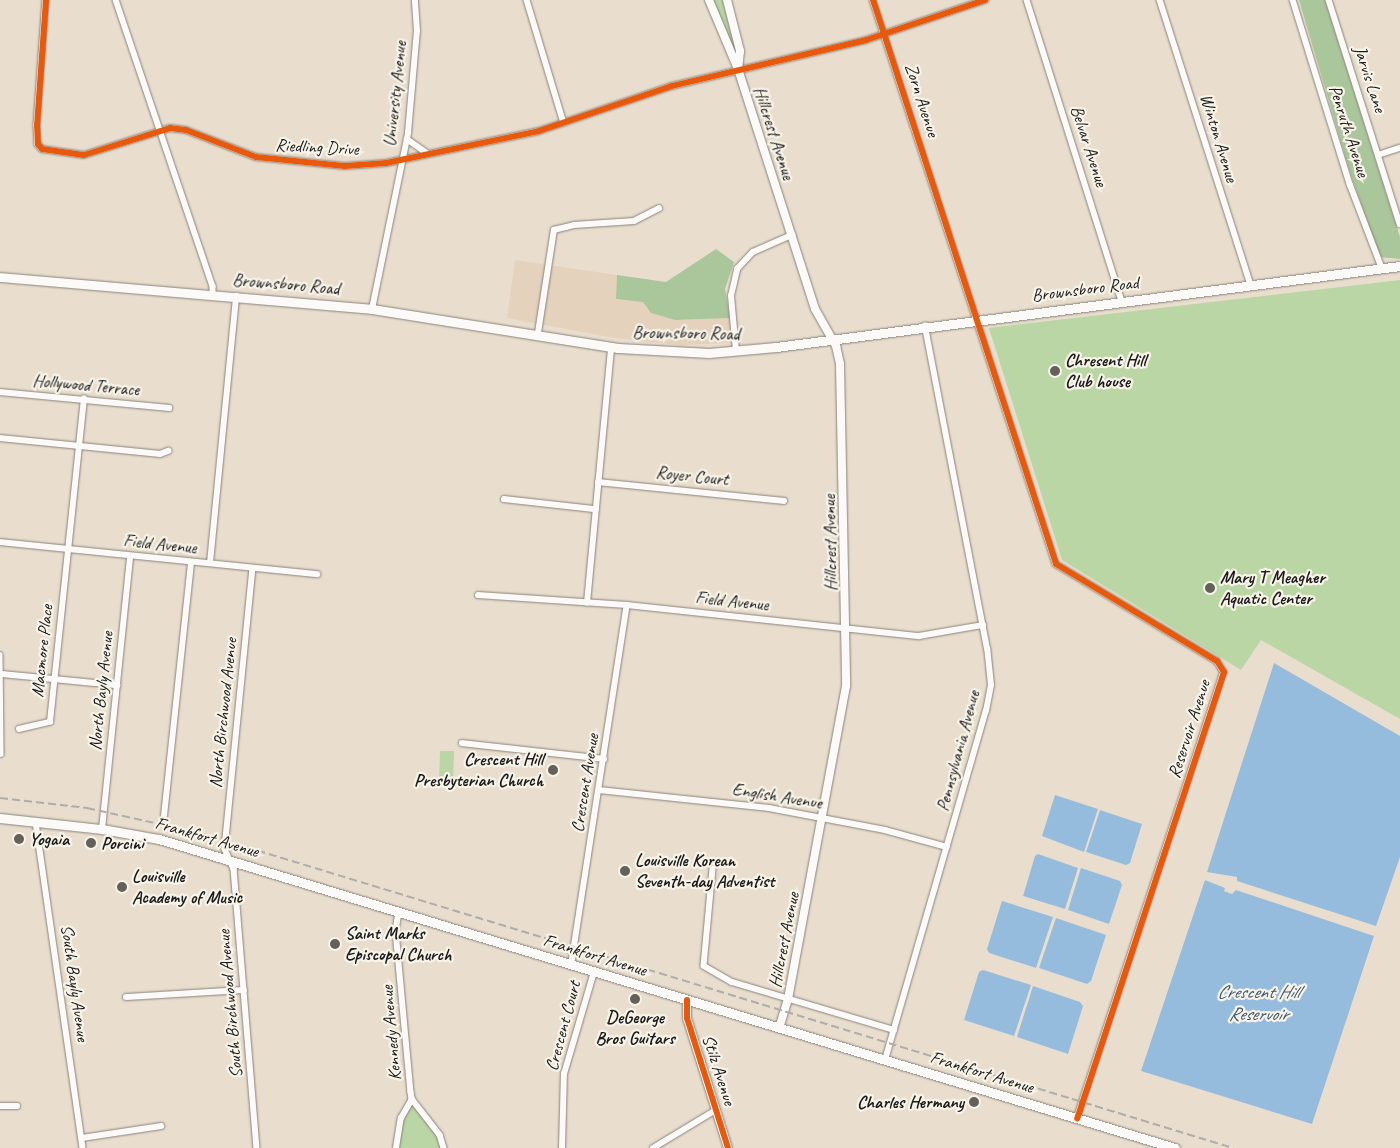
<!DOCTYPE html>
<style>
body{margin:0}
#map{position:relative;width:1400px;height:1148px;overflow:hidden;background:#e9dece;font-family:Caveat,sans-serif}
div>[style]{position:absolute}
.built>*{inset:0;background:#e4d2bd}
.green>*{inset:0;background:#bad6a5}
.forest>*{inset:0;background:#aac69b}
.water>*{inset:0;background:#96bcdd}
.roads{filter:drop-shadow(0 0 1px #89837b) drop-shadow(0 0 1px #89837b)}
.street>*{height:5.5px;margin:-2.75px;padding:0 2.75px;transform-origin:2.75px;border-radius:2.75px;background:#fcfaf8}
.secondary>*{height:8px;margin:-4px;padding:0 4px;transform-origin:4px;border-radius:4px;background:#fcfaf8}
.primary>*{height:9px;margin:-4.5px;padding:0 4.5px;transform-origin:4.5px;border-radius:4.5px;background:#fcfaf8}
.rail>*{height:2px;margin-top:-1px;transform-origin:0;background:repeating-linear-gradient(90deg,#aeadaa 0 8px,transparent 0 12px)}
.cycleway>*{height:6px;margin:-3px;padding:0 3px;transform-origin:3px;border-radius:3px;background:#e8590c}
.dots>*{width:14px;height:14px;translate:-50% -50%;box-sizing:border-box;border:2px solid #f7f3e8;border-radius:50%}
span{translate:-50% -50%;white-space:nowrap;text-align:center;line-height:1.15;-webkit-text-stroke:4.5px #f7f3e8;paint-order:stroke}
.street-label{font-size:18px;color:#1c1c1c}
.poi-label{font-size:18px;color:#1c1c1c;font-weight:700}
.left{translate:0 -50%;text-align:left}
.right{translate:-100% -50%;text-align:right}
.water-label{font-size:19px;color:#3e566c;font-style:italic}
</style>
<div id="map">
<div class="built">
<i style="clip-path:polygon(515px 260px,617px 275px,616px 299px,643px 302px,651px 313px,675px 320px,730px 318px,732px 343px,679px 345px,614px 338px,507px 318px)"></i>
</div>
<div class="green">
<i style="clip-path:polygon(713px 0,724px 0,736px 55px)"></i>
<i style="clip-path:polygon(1400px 280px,1400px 719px,1261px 640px,1241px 670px,1062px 560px,989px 328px)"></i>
<i style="clip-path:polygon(440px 751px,454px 751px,453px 787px,439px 786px)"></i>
<i style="clip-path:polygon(410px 1101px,444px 1146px,444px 1148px,396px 1148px,400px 1123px)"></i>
</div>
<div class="forest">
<i style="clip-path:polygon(1299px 0,1325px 0,1400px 237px,1400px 259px,1380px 257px,1350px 172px)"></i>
<i style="clip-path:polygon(716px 249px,734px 262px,725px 289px,730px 318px,675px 320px,651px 313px,643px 302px,616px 299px,617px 275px,666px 282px)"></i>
</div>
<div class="water">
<i style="clip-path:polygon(1274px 663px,1400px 736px,1400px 857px,1376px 926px,1237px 881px,1237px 877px,1207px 872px)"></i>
<i style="clip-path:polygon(1055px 795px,1098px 809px,1084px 852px,1042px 836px)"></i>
<i style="clip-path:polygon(1100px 810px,1142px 824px,1130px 863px,1126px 865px,1086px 852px)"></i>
<i style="clip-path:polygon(1038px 854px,1078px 868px,1065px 909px,1023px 896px,1035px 856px)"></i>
<i style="clip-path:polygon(1081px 868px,1120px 881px,1122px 885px,1109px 924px,1068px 910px)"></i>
<i style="clip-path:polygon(1205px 880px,1225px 888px,1224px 891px,1232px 894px,1236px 890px,1374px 936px,1312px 1124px,1141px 1071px)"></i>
<i style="clip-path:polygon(1002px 901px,1053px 917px,1036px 968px,989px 953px,987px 949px)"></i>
<i style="clip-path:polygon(1056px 918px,1106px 935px,1091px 981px,1087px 984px,1039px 968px)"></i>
<i style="clip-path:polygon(983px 970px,1031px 985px,1014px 1036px,964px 1020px,979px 972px)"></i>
<i style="clip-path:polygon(1033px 986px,1080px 1002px,1083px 1006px,1068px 1054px,1017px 1037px)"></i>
</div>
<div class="roads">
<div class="street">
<i style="left:46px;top:0;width:125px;rotate:94.1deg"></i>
<i style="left:37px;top:125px;width:19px;rotate:87deg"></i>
<i style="left:38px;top:144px;width:6px;rotate:51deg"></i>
<i style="left:42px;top:149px;width:42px;rotate:8.1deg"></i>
<i style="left:84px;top:155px;width:90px;rotate:-17.4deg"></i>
<i style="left:170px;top:128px;width:16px;rotate:7deg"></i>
<i style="left:186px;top:130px;width:75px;rotate:21.1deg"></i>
<i style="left:256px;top:157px;width:89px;rotate:5.8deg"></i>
<i style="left:345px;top:166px;width:41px;rotate:-4.2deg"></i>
<i style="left:386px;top:163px;width:156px;rotate:-11.8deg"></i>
<i style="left:539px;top:131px;width:140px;rotate:-18.7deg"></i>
<i style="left:672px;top:86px;width:199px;rotate:-13.3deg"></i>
<i style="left:866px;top:40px;width:126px;rotate:-18.6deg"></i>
<i style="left:116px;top:0;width:302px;rotate:71.3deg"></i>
<i style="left:213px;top:286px;width:8px;rotate:90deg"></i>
<i style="left:527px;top:0;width:128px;rotate:73.3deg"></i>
<i style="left:873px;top:0;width:593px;rotate:72.02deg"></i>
<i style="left:1056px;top:564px;width:188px;rotate:31.1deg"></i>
<i style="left:1217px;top:661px;width:13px;rotate:58deg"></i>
<i style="left:1224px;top:672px;width:470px;rotate:108.2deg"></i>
<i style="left:1027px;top:0;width:316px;rotate:72.5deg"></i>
<i style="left:1160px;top:0;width:299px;rotate:72.3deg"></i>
<i style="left:1293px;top:0;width:193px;rotate:72.8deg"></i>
<i style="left:1350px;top:184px;width:90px;rotate:69.1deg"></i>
<i style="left:1329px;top:0;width:235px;rotate:72.4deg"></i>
<i style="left:407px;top:139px;width:24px;rotate:35deg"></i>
<i style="left:1378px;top:155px;width:23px;rotate:-18deg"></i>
<i style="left:372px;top:309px;width:180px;rotate:-78.4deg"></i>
<i style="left:408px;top:133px;width:102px;rotate:-85deg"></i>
<i style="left:417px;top:31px;width:31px;rotate:-94deg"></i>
<i style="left:538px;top:333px;width:104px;rotate:-81.2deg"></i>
<i style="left:554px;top:230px;width:21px;rotate:-14deg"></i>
<i style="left:574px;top:225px;width:60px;rotate:-3.8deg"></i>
<i style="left:634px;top:221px;width:28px;rotate:-27deg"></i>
<i style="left:736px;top:351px;width:55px;rotate:-95.2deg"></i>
<i style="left:731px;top:296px;width:28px;rotate:-77deg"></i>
<i style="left:737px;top:269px;width:23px;rotate:-47deg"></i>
<i style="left:753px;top:252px;width:43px;rotate:-23.6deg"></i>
<i style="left:0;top:392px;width:170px;rotate:5.4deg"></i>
<i style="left:0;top:438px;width:161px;rotate:5.7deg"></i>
<i style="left:160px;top:454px;width:9px;rotate:-21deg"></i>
<i style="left:598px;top:482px;width:187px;rotate:5.8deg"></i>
<i style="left:504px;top:499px;width:92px;rotate:6.3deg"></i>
<i style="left:0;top:542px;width:319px;rotate:5.8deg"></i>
<i style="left:210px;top:563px;width:268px;rotate:-84.4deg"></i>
<i style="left:253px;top:568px;width:282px;rotate:95.7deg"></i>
<i style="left:225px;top:849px;width:22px;rotate:66deg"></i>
<i style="left:234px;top:869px;width:280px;rotate:85.3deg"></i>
<i style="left:478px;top:595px;width:149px;rotate:3.8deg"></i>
<i style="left:627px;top:605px;width:294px;rotate:6.1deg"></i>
<i style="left:919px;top:636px;width:65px;rotate:-9.8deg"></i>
<i style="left:587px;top:603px;width:257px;rotate:-84.6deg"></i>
<i style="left:0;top:655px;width:99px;rotate:89.4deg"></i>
<i style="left:2px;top:674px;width:116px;rotate:5.5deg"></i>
<i style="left:19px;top:729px;width:32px;rotate:-13deg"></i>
<i style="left:50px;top:722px;width:325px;rotate:-84deg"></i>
<i style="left:462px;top:743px;width:143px;rotate:6.4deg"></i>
<i style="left:599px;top:790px;width:171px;rotate:6deg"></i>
<i style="left:769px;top:808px;width:118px;rotate:10.7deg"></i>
<i style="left:885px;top:830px;width:64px;rotate:15.3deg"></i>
<i style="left:164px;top:816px;width:255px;rotate:-83.9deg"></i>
<i style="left:36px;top:822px;width:329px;rotate:81.8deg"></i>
<i style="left:102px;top:829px;width:274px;rotate:-84.1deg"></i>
<i style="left:713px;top:869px;width:97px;rotate:95.3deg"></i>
<i style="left:704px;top:966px;width:32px;rotate:30deg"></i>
<i style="left:732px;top:982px;width:169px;rotate:16.5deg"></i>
<i style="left:399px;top:912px;width:19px;rotate:99deg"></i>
<i style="left:396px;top:931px;width:162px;rotate:84.7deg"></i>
<i style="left:411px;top:1092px;width:7px;rotate:82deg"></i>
<i style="left:412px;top:1099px;width:46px;rotate:52.1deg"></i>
<i style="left:440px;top:1135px;width:14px;rotate:73deg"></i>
<i style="left:571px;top:965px;width:364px;rotate:-81.2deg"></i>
<i style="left:126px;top:997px;width:118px;rotate:-3.4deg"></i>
<i style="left:885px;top:1060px;width:363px;rotate:-73.9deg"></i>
<i style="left:986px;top:711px;width:26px;rotate:-79deg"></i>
<i style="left:991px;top:685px;width:36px;rotate:-96deg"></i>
<i style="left:987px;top:649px;width:329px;rotate:-100.9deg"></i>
<i style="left:0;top:1106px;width:17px"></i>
<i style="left:82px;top:1138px;width:80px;rotate:-8.6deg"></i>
<i style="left:396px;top:1148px;width:30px;rotate:-81deg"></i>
<i style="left:401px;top:1118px;width:22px;rotate:-60deg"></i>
<i style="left:562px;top:1148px;width:74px;rotate:-88.5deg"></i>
<i style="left:564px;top:1074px;width:106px;rotate:-73.6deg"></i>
<i style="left:653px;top:1148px;width:74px;rotate:-31.1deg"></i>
</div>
<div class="secondary">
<i style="left:709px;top:0;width:75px;rotate:67.2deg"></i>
<i style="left:738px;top:69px;width:252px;rotate:72.2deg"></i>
<i style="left:815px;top:309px;width:43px;rotate:60.4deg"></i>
<i style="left:836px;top:346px;width:18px;rotate:77deg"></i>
<i style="left:840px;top:364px;width:322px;rotate:88.9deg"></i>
<i style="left:846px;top:686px;width:318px;rotate:100.5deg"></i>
<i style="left:788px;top:999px;width:30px;rotate:107deg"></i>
<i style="left:727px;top:0;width:53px;rotate:75.7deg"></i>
<i style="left:740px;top:51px;width:18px;rotate:96deg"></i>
<i style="left:687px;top:1000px;width:18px;rotate:90deg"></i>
<i style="left:687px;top:1018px;width:136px;rotate:72.5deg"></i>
</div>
<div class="primary">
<i style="left:0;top:277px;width:373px;rotate:4.9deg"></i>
<i style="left:372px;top:309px;width:249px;rotate:9deg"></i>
<i style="left:618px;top:348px;width:91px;rotate:3.1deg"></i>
<i style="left:709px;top:353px;width:67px;rotate:-5.1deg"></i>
<i style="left:776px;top:347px;width:629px;rotate:-7.4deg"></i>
<i style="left:0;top:818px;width:103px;rotate:6.2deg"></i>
<i style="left:102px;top:829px;width:58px;rotate:10deg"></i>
<i style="left:159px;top:839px;width:1062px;rotate:16.92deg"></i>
</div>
</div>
<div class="rail">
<i style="left:0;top:798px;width:88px;rotate:6.6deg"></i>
<i style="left:87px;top:808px;width:116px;rotate:12.5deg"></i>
<i style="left:200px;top:833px;width:1080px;rotate:16.96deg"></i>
</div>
<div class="cycleway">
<i style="left:46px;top:0;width:125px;rotate:94.1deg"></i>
<i style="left:37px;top:125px;width:19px;rotate:87deg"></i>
<i style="left:38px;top:144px;width:6px;rotate:51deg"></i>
<i style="left:42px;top:149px;width:42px;rotate:8.1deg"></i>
<i style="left:84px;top:155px;width:90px;rotate:-17.4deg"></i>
<i style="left:170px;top:128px;width:16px;rotate:7deg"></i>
<i style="left:186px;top:130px;width:75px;rotate:21.1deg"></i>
<i style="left:256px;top:157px;width:89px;rotate:5.8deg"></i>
<i style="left:345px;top:166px;width:41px;rotate:-4.2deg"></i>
<i style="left:386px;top:163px;width:156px;rotate:-11.8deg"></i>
<i style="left:539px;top:131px;width:140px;rotate:-18.7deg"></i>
<i style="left:672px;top:86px;width:199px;rotate:-13.3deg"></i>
<i style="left:866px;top:40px;width:126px;rotate:-18.6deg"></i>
<i style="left:873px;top:0;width:593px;rotate:72.02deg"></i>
<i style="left:1056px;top:564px;width:188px;rotate:31.1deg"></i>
<i style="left:1217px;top:661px;width:13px;rotate:58deg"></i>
<i style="left:1224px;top:672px;width:470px;rotate:108.2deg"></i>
<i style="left:687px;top:1000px;width:18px;rotate:90deg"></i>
<i style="left:687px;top:1018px;width:136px;rotate:72.5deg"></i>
</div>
<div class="dots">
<i style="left:1055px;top:371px;background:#64605a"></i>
<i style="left:1210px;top:588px;background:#64605a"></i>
<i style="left:553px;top:770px;background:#64605a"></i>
<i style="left:19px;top:839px;background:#64605a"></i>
<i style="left:91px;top:843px;background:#64605a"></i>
<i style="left:625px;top:871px;background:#64605a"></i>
<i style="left:122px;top:887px;background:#64605a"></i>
<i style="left:335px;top:944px;background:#64605a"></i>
<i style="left:635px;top:999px;background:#64605a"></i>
<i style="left:974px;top:1102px;background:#64605a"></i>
</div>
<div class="street-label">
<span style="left:1370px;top:79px;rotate:72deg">Jarvis Lane</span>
<span style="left:395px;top:94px;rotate:-84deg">University Avenue</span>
<span style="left:922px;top:100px;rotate:72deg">Zorn Avenue</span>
<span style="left:1349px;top:131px;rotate:72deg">Penruth Avenue</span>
<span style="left:774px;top:133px;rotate:72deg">Hillcrest Avenue</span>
<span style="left:1219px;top:138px;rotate:73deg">Winton Avenue</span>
<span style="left:1089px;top:146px;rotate:72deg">Belvar Avenue</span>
<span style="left:317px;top:147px;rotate:3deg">Riedling Drive</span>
<span style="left:286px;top:284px;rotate:5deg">Brownsboro Road</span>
<span style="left:1085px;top:289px;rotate:-7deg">Brownsboro Road</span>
<span style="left:686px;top:333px;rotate:1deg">Brownsboro Road</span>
<span style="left:86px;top:385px;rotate:5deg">Hollywood Terrace</span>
<span style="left:692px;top:476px;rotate:6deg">Royer Court</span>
<span style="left:830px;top:543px;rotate:-91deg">Hillcrest Avenue</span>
<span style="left:160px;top:544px;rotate:6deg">Field Avenue</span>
<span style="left:732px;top:601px;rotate:6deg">Field Avenue</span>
<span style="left:42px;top:651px;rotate:-84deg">Macmore Place</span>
<span style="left:101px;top:691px;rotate:-84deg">North Bayly Avenue</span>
<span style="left:223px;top:713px;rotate:-84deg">North Birchwood Avenue</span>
<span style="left:1189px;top:729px;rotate:-72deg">Reservoir Avenue</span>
<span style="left:958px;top:751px;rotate:-75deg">Pennsylvania Avenue</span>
<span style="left:585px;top:783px;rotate:-81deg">Crescent Avenue</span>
<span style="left:777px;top:796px;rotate:9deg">English Avenue</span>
<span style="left:207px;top:837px;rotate:16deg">Frankfort Avenue</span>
<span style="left:784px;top:940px;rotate:-79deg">Hillcrest Avenue</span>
<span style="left:595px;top:955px;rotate:17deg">Frankfort Avenue</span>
<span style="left:75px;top:983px;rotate:82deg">South Bayly Avenue</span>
<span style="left:230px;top:1004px;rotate:-95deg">South Birchwood Avenue</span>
<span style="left:563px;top:1026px;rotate:-75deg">Crescent Court</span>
<span style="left:391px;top:1033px;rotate:-95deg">Kennedy Avenue</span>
<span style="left:719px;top:1070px;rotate:72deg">Stilz Avenue</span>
<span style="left:982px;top:1072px;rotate:17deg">Frankfort Avenue</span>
</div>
<div class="poi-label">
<span class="left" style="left:1065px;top:371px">Chresent Hill<br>Club house</span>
<span class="left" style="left:1220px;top:588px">Mary T Meagher<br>Aquatic Center</span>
<span class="right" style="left:543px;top:770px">Crescent Hill<br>Presbyterian Church</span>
<span class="left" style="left:29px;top:839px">Yogaia</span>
<span class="left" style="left:101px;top:843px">Porcini</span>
<span class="left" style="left:635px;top:871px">Louisville Korean<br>Seventh-day Adventist</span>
<span class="left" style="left:132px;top:887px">Louisville<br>Academy of Music</span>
<span class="left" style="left:345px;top:944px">Saint Marks<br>Episcopal Church</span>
<span style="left:635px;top:1028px">DeGeorge<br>Bros Guitars</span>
<span class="right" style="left:964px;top:1102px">Charles Hermany</span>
</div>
<div class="water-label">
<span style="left:1258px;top:1004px">Crescent Hill<br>Reservoir</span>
</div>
</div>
